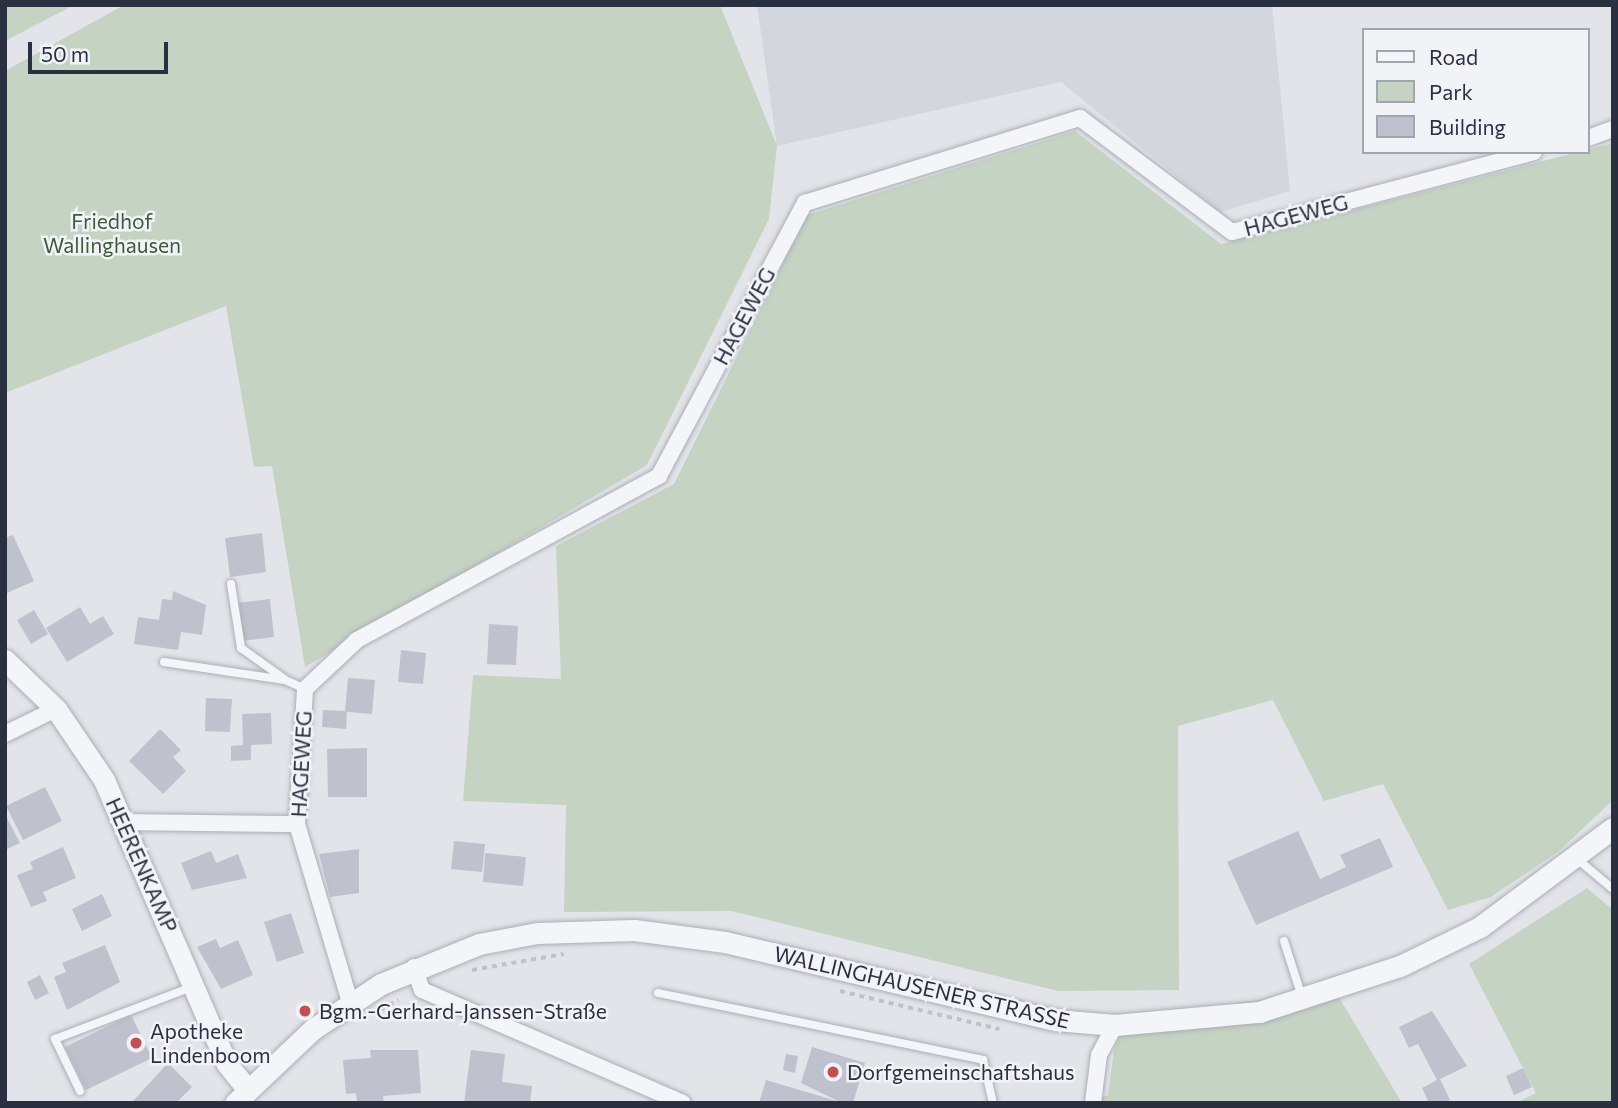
<!DOCTYPE html>
<meta charset="utf-8">
<style>
body{margin:0}
#map{position:relative;width:1618px;height:1108px;overflow:hidden;background:#e2e4e9;font-family:Commissioner,sans-serif}
div>[style]{position:absolute}
.built>*{inset:0;background:#d4d6de}
.green>*{inset:0;background:#c5d3c3}
.building>*{inset:0;background:#bfc2cc}
.path>*{height:3.5px;margin-top:-1.75px;transform-origin:0;background:repeating-linear-gradient(90deg,#c0c2c8 0 5px,transparent 0 10px)}
.roads{filter:drop-shadow(0 0 2px #abaeb6) drop-shadow(0 0 2px #abaeb6)}
.service>*{height:8px;margin:-4px;padding:0 4px;transform-origin:4px;border-radius:4px;background:#f4f5f8}
.minor>*{height:16px;margin:-8px;padding:0 8px;transform-origin:8px;border-radius:8px;background:#f4f5f8}
.tertiary>*{height:21px;margin:-10.5px;padding:0 10.5px;transform-origin:10.5px;border-radius:10.5px;background:#f4f5f8}
.dots>*{width:19px;height:19px;translate:-50% -50%;box-sizing:border-box;border:4px solid #f1f3f7;border-radius:50%}
span{translate:-50% -50%;white-space:nowrap;text-align:center;line-height:1.15;-webkit-text-stroke:5px #f1f3f7;paint-order:stroke}
.street-label{font-size:21px;color:#2b3040}
.park-label{font-size:21px;color:#3b5b39}
.poi-label{font-size:21px;color:#2b3040}
.left{translate:0 -50%;text-align:left}
.frame{position:absolute;inset:0;border:7px solid #2b3040;pointer-events:none}
.legend{position:absolute;left:1362px;top:28px;width:228px;height:126px;box-sizing:border-box;background:#f1f3f7;border:2px solid #a2a5ae;margin:0;padding:9px 12px;list-style:none;font-size:21px;color:#2b3040}
.legend li{display:flex;align-items:center;gap:14px;height:35px}
.legend b{width:35px;border:2px solid #a2a5ae}
.scale{position:absolute;left:28px;top:42px;width:140px;height:32px;box-sizing:border-box;border:4px solid #2b3040;border-top:0;padding-left:9px;font-size:21px;line-height:24px;white-space:nowrap;color:#2b3040;-webkit-text-stroke:5px #f1f3f7;paint-order:stroke}
</style>
<div id="map">
<div class="built">
<i style="clip-path:polygon(757px 5px,1272px 5px,1290px 191px,1220px 212px,1061px 82px,777px 146px)"></i>
</div>
<div class="green">
<i style="clip-path:polygon(5px 5px,74px 5px,5px 41px)"></i>
<i style="clip-path:polygon(124px 5px,720px 5px,777px 146px,769px 219px,647px 465px,305px 667px,272px 466px,254px 467px,226px 306px,5px 393px,5px 71px)"></i>
<i style="clip-path:polygon(1075px 131px,1221px 244px,1613px 143px,1613px 800px,1559px 851px,1491px 897px,1448px 910px,1383px 784px,1324px 801px,1273px 700px,1178px 726px,1179px 990px,1058px 991px,731px 911px,564px 912px,566px 805px,463px 801px,473px 675px,561px 679px,556px 546px,674px 484px,807px 215px)"></i>
<i style="clip-path:polygon(1587px 888px,1613px 910px,1613px 1103px,1516px 1103px,1536px 1093px,1469px 964px)"></i>
<i style="clip-path:polygon(1334px 989px,1402px 1103px,1087px 1103px,1108px 1095px,1114px 1050px,1127px 1019px)"></i>
</div>
<div class="building">
<i style="clip-path:polygon(262px 533px,266px 572px,230px 577px,225px 538px)"></i>
<i style="clip-path:polygon(13px 535px,34px 581px,5px 594px,5px 538px)"></i>
<i style="clip-path:polygon(173px 591px,206px 605px,202px 635px,181px 632px,178px 650px,134px 644px,138px 617px,159px 620px,162px 599px,172px 600px)"></i>
<i style="clip-path:polygon(270px 599px,274px 637px,242px 641px,237px 603px)"></i>
<i style="clip-path:polygon(80px 607px,90px 624px,103px 616px,114px 634px,67px 662px,46px 628px)"></i>
<i style="clip-path:polygon(34px 610px,48px 634px,31px 644px,17px 620px)"></i>
<i style="clip-path:polygon(489px 624px,518px 626px,516px 665px,487px 664px)"></i>
<i style="clip-path:polygon(401px 650px,426px 653px,423px 684px,398px 682px)"></i>
<i style="clip-path:polygon(348px 678px,375px 680px,372px 714px,347px 712px,346px 729px,322px 727px,323px 710px,345px 711px)"></i>
<i style="clip-path:polygon(206px 698px,232px 699px,230px 732px,205px 731px)"></i>
<i style="clip-path:polygon(271px 713px,272px 744px,251px 745px,251px 760px,231px 761px,231px 746px,243px 745px,242px 714px)"></i>
<i style="clip-path:polygon(160px 729px,181px 750px,173px 757px,186px 771px,163px 794px,129px 761px)"></i>
<i style="clip-path:polygon(367px 748px,367px 797px,328px 797px,327px 749px)"></i>
<i style="clip-path:polygon(45px 787px,62px 821px,23px 840px,6px 806px)"></i>
<i style="clip-path:polygon(5px 814px,20px 843px,5px 850px)"></i>
<i style="clip-path:polygon(1298px 831px,1320px 879px,1346px 867px,1340px 855px,1380px 838px,1393px 867px,1256px 925px,1227px 862px)"></i>
<i style="clip-path:polygon(454px 841px,485px 844px,482px 872px,451px 869px)"></i>
<i style="clip-path:polygon(63px 847px,76px 878px,43px 892px,47px 901px,31px 907px,17px 875px,33px 869px,30px 862px)"></i>
<i style="clip-path:polygon(359px 849px,359px 893px,330px 897px,319px 854px)"></i>
<i style="clip-path:polygon(211px 851px,216px 863px,238px 854px,247px 878px,192px 890px,181px 863px)"></i>
<i style="clip-path:polygon(485px 853px,526px 857px,523px 886px,483px 882px)"></i>
<i style="clip-path:polygon(102px 894px,112px 916px,82px 931px,72px 909px)"></i>
<i style="clip-path:polygon(291px 913px,304px 953px,277px 962px,264px 922px)"></i>
<i style="clip-path:polygon(216px 939px,220px 948px,238px 940px,253px 975px,221px 989px,197px 947px)"></i>
<i style="clip-path:polygon(105px 945px,120px 982px,67px 1010px,54px 977px,66px 972px,62px 963px)"></i>
<i style="clip-path:polygon(40px 975px,49px 993px,35px 1000px,27px 982px)"></i>
<i style="clip-path:polygon(1432px 1011px,1467px 1066px,1440px 1079px,1450px 1100px,1445px 1103px,1429px 1103px,1422px 1088px,1437px 1080px,1418px 1044px,1409px 1048px,1399px 1027px)"></i>
<i style="clip-path:polygon(131px 1015px,152px 1058px,86px 1090px,65px 1047px)"></i>
<i style="clip-path:polygon(812px 1047px,865px 1063px,853px 1103px,759px 1103px,766px 1080px,840px 1102px,801px 1083px)"></i>
<i style="clip-path:polygon(370px 1050px,418px 1050px,421px 1093px,383px 1096px,384px 1103px,357px 1103px,356px 1093px,346px 1094px,343px 1060px,371px 1058px)"></i>
<i style="clip-path:polygon(471px 1050px,505px 1054px,502px 1082px,532px 1086px,530px 1103px,464px 1103px)"></i>
<i style="clip-path:polygon(786px 1054px,798px 1056px,795px 1073px,783px 1070px)"></i>
<i style="clip-path:polygon(168px 1063px,192px 1087px,176px 1103px,131px 1103px)"></i>
<i style="clip-path:polygon(1523px 1068px,1532px 1087px,1514px 1095px,1506px 1076px)"></i>
</div>
<div class="path">
<i style="left:472px;top:970px;width:93px;rotate:-9.9deg"></i>
<i style="left:840px;top:991px;width:164px;rotate:13.4deg"></i>
<i style="left:380px;top:1010px;width:21px;rotate:-29deg"></i>
</div>
<div class="roads">
<div class="service">
<i style="left:231px;top:584px;width:65px;rotate:81.1deg"></i>
<i style="left:241px;top:648px;width:52px;rotate:35.5deg"></i>
<i style="left:164px;top:662px;width:122px;rotate:8.5deg"></i>
<i style="left:285px;top:680px;width:22px;rotate:24deg"></i>
<i style="left:1577px;top:859px;width:47px;rotate:39.8deg"></i>
<i style="left:1284px;top:941px;width:59px;rotate:72.2deg"></i>
<i style="left:658px;top:993px;width:332px;rotate:11.6deg"></i>
<i style="left:983px;top:1060px;width:44px;rotate:76.9deg"></i>
<i style="left:80px;top:1091px;width:58px;rotate:-115.7deg"></i>
<i style="left:55px;top:1039px;width:147px;rotate:-20.8deg"></i>
</div>
<div class="minor">
<i style="left:1588px;top:138px;width:27px;rotate:-20deg"></i>
<i style="left:5px;top:734px;width:57px;rotate:-26.1deg"></i>
<i style="left:124px;top:822px;width:173px;rotate:0.7deg"></i>
<i style="left:414px;top:967px;width:24px;rotate:71deg"></i>
<i style="left:422px;top:990px;width:284px;rotate:23.4deg"></i>
<i style="left:350px;top:1002px;width:186px;rotate:-106.6deg"></i>
<i style="left:297px;top:824px;width:135px;rotate:-86.6deg"></i>
<i style="left:305px;top:689px;width:71px;rotate:-43.3deg"></i>
<i style="left:357px;top:640px;width:344px;rotate:-28.5deg"></i>
<i style="left:659px;top:476px;width:310px;rotate:-61.9deg"></i>
<i style="left:805px;top:203px;width:288px;rotate:-17.2deg"></i>
<i style="left:1080px;top:118px;width:190px;rotate:36.9deg"></i>
<i style="left:1232px;top:232px;width:312px;rotate:-14.8deg"></i>
<i style="left:1093px;top:1103px;width:48px;rotate:-82.9deg"></i>
<i style="left:1099px;top:1055px;width:34px;rotate:-62deg"></i>
</div>
<div class="tertiary">
<i style="left:5px;top:660px;width:71px;rotate:43.9deg"></i>
<i style="left:56px;top:709px;width:86px;rotate:55.9deg"></i>
<i style="left:104px;top:780px;width:309px;rotate:66.6deg"></i>
<i style="left:227px;top:1064px;width:33px;rotate:51deg"></i>
<i style="left:235px;top:1103px;width:108px;rotate:-43.5deg"></i>
<i style="left:313px;top:1029px;width:82px;rotate:-33.5deg"></i>
<i style="left:381px;top:984px;width:106px;rotate:-22.2deg"></i>
<i style="left:479px;top:944px;width:59px;rotate:-10.7deg"></i>
<i style="left:537px;top:933px;width:97px;rotate:-1.8deg"></i>
<i style="left:634px;top:930px;width:92px;rotate:7.5deg"></i>
<i style="left:725px;top:942px;width:340px;rotate:13.3deg"></i>
<i style="left:1056px;top:1020px;width:59px;rotate:4.8deg"></i>
<i style="left:1115px;top:1025px;width:145px;rotate:-5.2deg"></i>
<i style="left:1259px;top:1012px;width:148px;rotate:-18.1deg"></i>
<i style="left:1400px;top:966px;width:89px;rotate:-26deg"></i>
<i style="left:1480px;top:927px;width:166px;rotate:-36.7deg"></i>
</div>
</div>
<div class="dots">
<i style="left:305px;top:1011px;background:#c74e50"></i>
<i style="left:136px;top:1043px;background:#c74e50"></i>
<i style="left:833px;top:1072px;background:#c74e50"></i>
</div>
<div class="street-label">
<span style="left:1296px;top:215px;rotate:-15deg">HAGEWEG</span>
<span style="left:744px;top:316px;rotate:-62deg">HAGEWEG</span>
<span style="left:301px;top:764px;rotate:-87deg">HAGEWEG</span>
<span style="left:142px;top:865px;rotate:66deg">HEERENKAMP</span>
<span style="left:922px;top:987px;rotate:13deg">WALLINGHAUSENER STRASSE</span>
</div>
<div class="park-label">
<span style="left:112px;top:233px">Friedhof<br>Wallinghausen</span>
</div>
<div class="poi-label">
<span class="left" style="left:319px;top:1011px">Bgm.-Gerhard-Janssen-Straße</span>
<span class="left" style="left:150px;top:1043px">Apotheke<br>Lindenboom</span>
<span class="left" style="left:847px;top:1072px">Dorfgemeinschaftshaus</span>
</div>
<div class="frame"></div>
<ul class="legend">
<li><b style="height:9px;background:#f4f5f8"></b>Road</li>
<li><b style="height:19px;background:#c5d3c3"></b>Park</li>
<li><b style="height:19px;background:#bfc2cc"></b>Building</li>
</ul>
<div class="scale">50 m</div>
</div>
